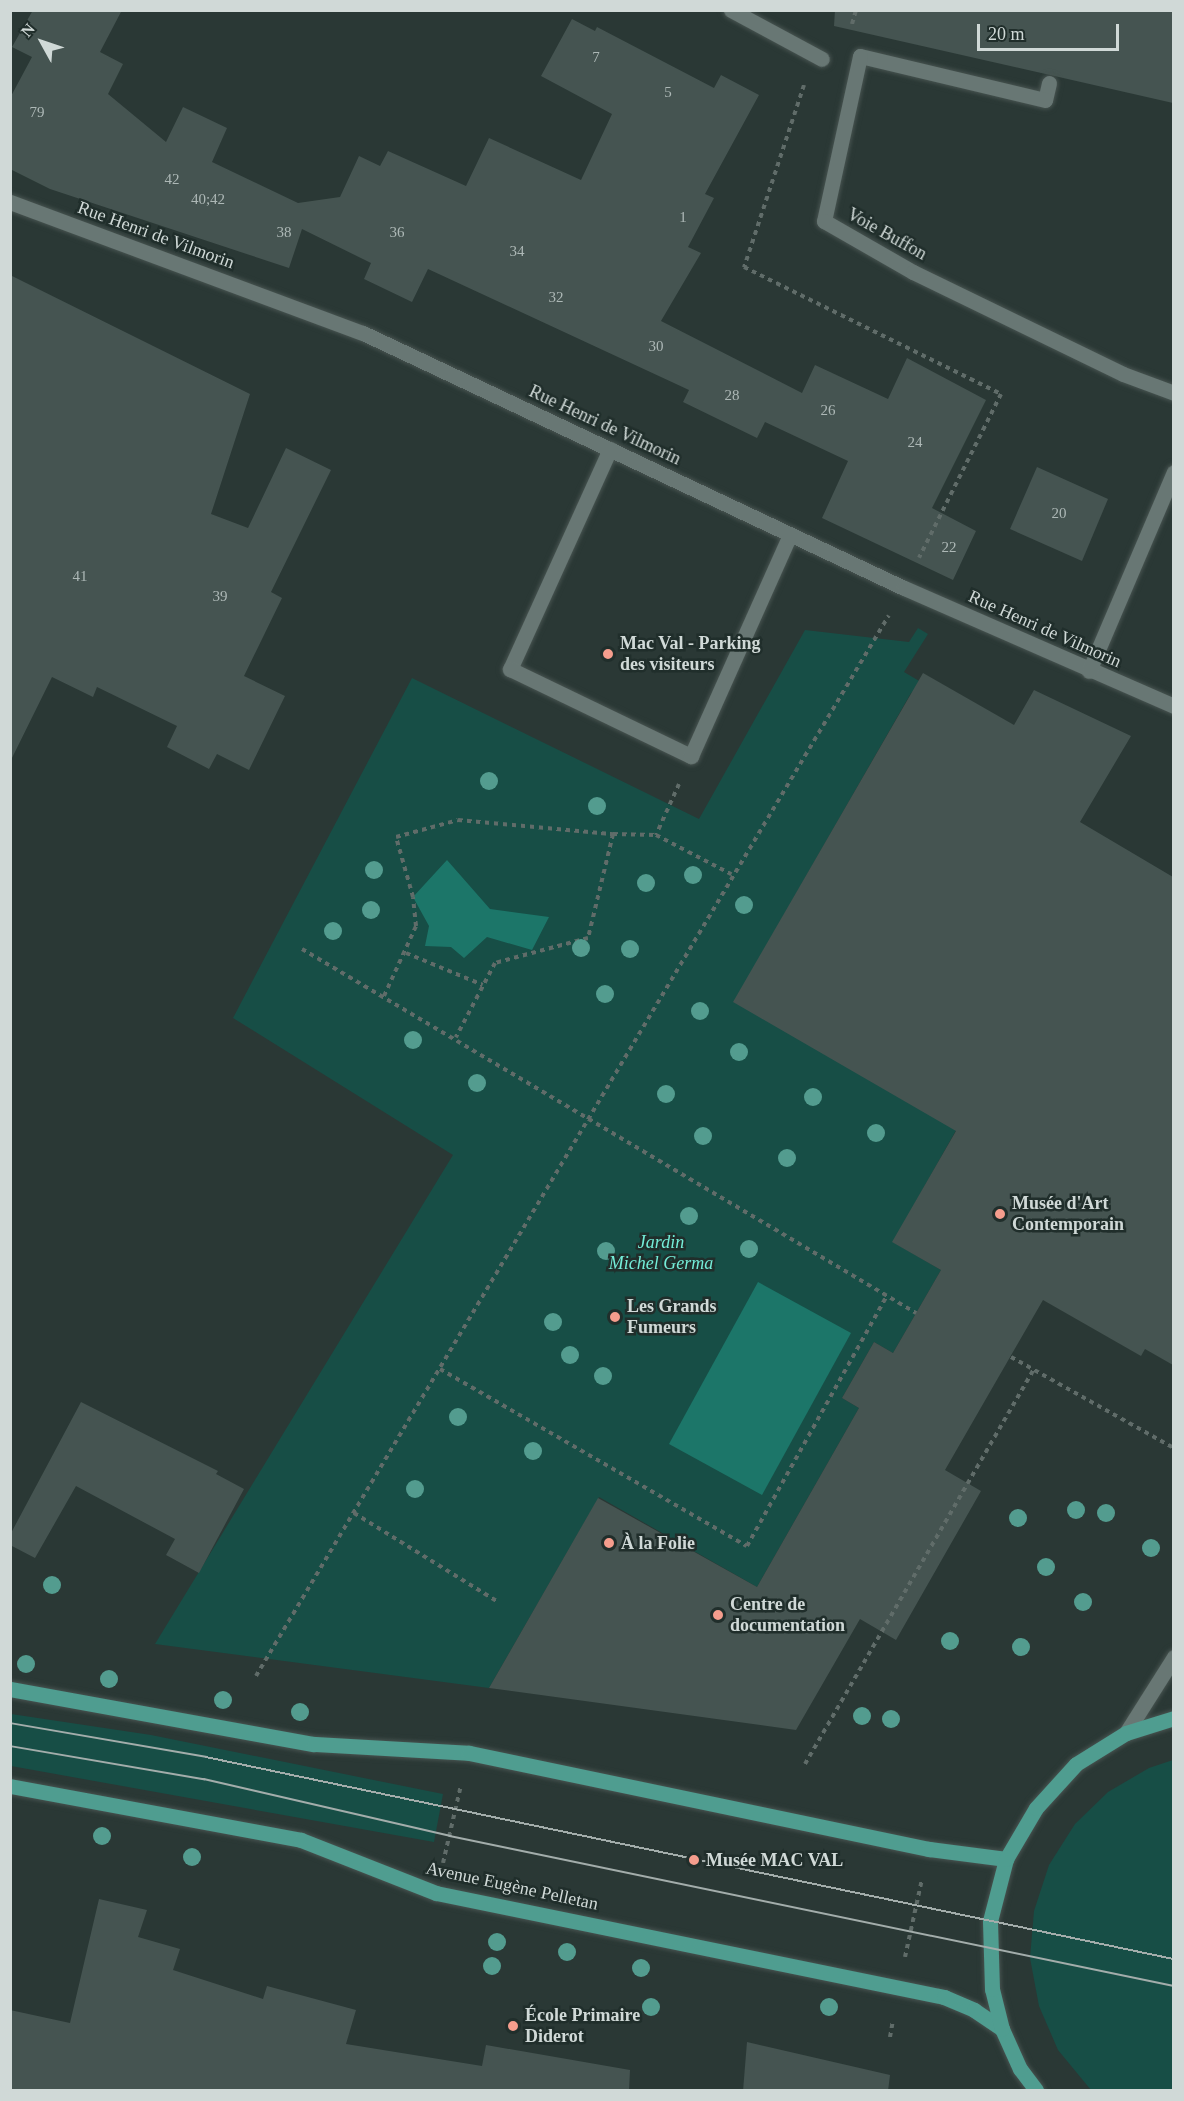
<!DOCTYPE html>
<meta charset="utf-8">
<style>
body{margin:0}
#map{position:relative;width:1184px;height:2101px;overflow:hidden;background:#2a3835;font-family:Georgia,serif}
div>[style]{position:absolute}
.green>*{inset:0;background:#174e46}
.water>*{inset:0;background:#1c7669}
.building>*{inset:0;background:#455451}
.path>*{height:4px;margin-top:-2px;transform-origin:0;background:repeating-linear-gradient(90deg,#606c69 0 4.5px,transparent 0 9px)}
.roads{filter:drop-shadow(0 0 2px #475350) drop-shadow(0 0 2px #475350)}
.service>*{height:15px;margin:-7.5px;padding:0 7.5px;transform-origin:7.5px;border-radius:7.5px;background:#687774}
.minor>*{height:15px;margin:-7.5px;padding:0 7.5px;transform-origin:7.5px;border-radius:7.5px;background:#687774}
.primary>*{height:15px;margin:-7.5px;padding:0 7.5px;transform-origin:7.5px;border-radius:7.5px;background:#4f9d90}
.tram>*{height:1.5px;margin:-0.75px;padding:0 0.75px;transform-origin:0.75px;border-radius:0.75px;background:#a3adab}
.trees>*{width:18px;height:18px;margin:-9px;border-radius:50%;background:#539c8f}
.dots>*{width:16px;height:16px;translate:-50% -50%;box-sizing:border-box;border:3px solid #202e2b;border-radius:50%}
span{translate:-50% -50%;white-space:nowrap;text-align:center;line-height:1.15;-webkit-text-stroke:5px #202e2b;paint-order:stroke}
.number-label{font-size:15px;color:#adb8b6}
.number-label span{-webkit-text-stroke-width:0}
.street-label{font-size:18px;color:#d0d9d7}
.poi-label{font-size:18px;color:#d0d9d7;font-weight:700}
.left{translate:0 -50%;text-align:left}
.park-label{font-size:18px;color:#74edd8;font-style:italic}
.frame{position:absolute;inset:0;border:12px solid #d0d9d7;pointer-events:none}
.north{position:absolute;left:12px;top:12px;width:60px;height:60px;-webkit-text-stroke:4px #202e2b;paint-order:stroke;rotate:310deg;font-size:16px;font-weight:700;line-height:24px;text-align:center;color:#d0d9d7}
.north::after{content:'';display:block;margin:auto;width:21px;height:27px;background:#d0d9d7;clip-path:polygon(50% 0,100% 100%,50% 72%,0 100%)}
.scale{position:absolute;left:977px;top:24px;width:142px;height:27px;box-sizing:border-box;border:3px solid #d0d9d7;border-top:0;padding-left:8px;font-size:18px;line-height:21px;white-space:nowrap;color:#d0d9d7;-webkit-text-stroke:4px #202e2b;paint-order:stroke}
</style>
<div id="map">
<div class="green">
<i style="clip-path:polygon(918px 628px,928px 634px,904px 672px,926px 685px,911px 693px,734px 1002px,959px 1125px,893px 1242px,941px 1270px,893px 1353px,874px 1342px,842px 1398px,859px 1408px,757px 1587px,599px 1497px,489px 1688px,155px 1644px,453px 1155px,233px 1018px,412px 678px,699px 819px,805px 630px,909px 642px)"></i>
<i style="clip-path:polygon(11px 1714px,151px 1735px,443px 1794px,434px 1842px,11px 1766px)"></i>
<i style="clip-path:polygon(1173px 1760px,1173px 2090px,1091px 2090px,1058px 2050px,1039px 2006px,1030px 1958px,1034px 1911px,1049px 1865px,1075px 1824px,1108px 1792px,1149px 1768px)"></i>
</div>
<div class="water">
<i style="clip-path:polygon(447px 860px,490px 909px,549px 917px,532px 950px,487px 937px,464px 958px,451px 947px,425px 946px,429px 926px,413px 897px)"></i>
<i style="clip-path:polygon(758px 1282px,851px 1333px,762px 1495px,669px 1444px)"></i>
</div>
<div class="building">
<i style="clip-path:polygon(33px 10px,122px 10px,100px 52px,123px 64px,108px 94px,166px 142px,183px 107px,227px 128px,212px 162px,298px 203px,340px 197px,359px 156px,380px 166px,388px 151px,466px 186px,489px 138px,581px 180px,612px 114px,541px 76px,572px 19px,595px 31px,597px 27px,714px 88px,721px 75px,759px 95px,705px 194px,714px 198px,688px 247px,701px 253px,661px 321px,802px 393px,815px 365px,888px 399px,907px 358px,986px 400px,932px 508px,976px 531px,953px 580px,822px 518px,848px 461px,765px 422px,757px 438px,683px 402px,689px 390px,428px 269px,412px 302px,364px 279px,371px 263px,302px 229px,289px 268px,50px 189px,10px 169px,10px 98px,32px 57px,12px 47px)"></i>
<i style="clip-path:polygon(835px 10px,1173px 10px,1173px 103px,834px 26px)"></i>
<i style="clip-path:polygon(10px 275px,250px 394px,211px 514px,248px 528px,286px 448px,331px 470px,271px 592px,282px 598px,244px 676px,285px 696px,249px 770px,217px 754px,209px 769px,167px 747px,177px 726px,97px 687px,93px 697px,52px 677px,10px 762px)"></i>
<i style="clip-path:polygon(1037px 467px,1108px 499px,1082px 561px,1010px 529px)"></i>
<i style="clip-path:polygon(923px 673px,1014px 725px,1034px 690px,1131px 736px,1080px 822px,1173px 877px,1173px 1365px,1145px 1349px,1141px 1356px,1043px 1300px,945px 1470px,981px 1491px,896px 1640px,860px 1619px,796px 1730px,489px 1688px,598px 1498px,757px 1587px,859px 1408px,842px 1398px,874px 1342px,893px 1353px,941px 1270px,892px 1242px,956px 1131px,733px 1002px)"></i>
<i style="clip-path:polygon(81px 1402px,218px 1471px,216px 1474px,244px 1489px,199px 1573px,166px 1555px,175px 1539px,76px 1486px,35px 1558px,10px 1545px,10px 1535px)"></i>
<i style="clip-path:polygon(99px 1899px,147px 1910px,138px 1937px,180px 1949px,173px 1970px,263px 1999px,267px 1986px,356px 2010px,346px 2044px,482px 2066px,486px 2045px,630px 2070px,629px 2091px,10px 2091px,10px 2010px,70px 2023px)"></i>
<i style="clip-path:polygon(747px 2042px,890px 2075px,888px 2091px,743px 2091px)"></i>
</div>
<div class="path">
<i style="left:852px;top:24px;width:15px;rotate:-74deg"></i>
<i style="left:804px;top:85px;width:192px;rotate:108.2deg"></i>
<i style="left:744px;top:267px;width:287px;rotate:26.3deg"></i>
<i style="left:1001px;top:394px;width:183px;rotate:116.6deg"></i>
<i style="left:679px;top:784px;width:56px;rotate:114.3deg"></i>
<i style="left:656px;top:835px;width:85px;rotate:27.5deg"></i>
<i style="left:613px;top:834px;width:43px;rotate:1.3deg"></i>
<i style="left:302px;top:949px;width:714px;rotate:30.66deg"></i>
<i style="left:406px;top:953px;width:83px;rotate:22.6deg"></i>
<i style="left:384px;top:996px;width:77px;rotate:-65.4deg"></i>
<i style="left:416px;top:926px;width:29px;rotate:-96deg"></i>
<i style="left:413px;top:897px;width:62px;rotate:-105.8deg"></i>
<i style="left:396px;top:837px;width:64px;rotate:-15.3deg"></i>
<i style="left:458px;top:820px;width:156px;rotate:5.2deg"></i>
<i style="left:613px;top:834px;width:107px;rotate:103.5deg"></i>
<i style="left:588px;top:938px;width:96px;rotate:165deg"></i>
<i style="left:495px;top:963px;width:84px;rotate:117.8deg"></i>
<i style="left:1011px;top:1357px;width:187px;rotate:29.2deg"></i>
<i style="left:440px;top:1369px;width:354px;rotate:30deg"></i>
<i style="left:747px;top:1546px;width:287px;rotate:-60.8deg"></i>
<i style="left:354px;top:1513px;width:169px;rotate:31.7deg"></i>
<i style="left:256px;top:1676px;width:1235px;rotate:-59.18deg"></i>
<i style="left:805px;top:1764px;width:457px;rotate:-59.9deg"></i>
<i style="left:443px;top:1863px;width:80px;rotate:-77deg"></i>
<i style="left:905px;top:1957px;width:80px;rotate:-77.7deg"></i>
<i style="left:890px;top:2037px;width:17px;rotate:-80deg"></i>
</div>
<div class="roads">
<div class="service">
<i style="left:610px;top:449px;width:242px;rotate:114.4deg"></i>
<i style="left:510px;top:669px;width:201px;rotate:25.7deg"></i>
<i style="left:691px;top:756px;width:242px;rotate:-65.9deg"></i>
</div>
<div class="minor">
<i style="left:731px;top:10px;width:103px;rotate:28.3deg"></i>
<i style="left:1049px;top:83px;width:17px;rotate:103deg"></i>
<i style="left:1045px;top:100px;width:190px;rotate:-166.6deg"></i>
<i style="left:860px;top:56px;width:169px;rotate:102.3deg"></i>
<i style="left:824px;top:221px;width:103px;rotate:29.8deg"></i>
<i style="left:913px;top:272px;width:233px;rotate:25.9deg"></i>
<i style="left:1123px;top:374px;width:54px;rotate:20.4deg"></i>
<i style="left:10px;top:202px;width:377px;rotate:20.4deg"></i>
<i style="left:363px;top:333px;width:598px;rotate:25.24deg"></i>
<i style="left:904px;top:588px;width:295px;rotate:23.6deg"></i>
<i style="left:1089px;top:671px;width:216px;rotate:-66.9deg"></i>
<i style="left:1126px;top:1733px;width:90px;rotate:-57.7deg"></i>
</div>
<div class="primary">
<i style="left:10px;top:1689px;width:309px;rotate:10.3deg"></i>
<i style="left:314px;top:1744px;width:155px;rotate:3.3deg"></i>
<i style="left:469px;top:1753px;width:470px;rotate:11.8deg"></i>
<i style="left:929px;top:1849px;width:78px;rotate:7.4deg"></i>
<i style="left:10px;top:1786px;width:296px;rotate:10.5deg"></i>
<i style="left:301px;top:1840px;width:145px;rotate:21.4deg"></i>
<i style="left:436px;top:1893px;width:519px;rotate:11.57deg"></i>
<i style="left:944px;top:1997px;width:33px;rotate:23deg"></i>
<i style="left:974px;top:2010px;width:34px;rotate:34deg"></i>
<i style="left:1036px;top:2090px;width:26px;rotate:-127deg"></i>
<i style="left:1020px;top:2069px;width:44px;rotate:-114.2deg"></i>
<i style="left:1002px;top:2029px;width:41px;rotate:-104deg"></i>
<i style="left:992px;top:1989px;width:68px;rotate:-91.7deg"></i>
<i style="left:990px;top:1921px;width:64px;rotate:-75.5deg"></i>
<i style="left:1006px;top:1859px;width:59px;rotate:-59.5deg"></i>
<i style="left:1036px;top:1808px;width:59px;rotate:-47.7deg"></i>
<i style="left:1076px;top:1764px;width:59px;rotate:-31.8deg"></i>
<i style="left:1126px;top:1733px;width:50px;rotate:-17.4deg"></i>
</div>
</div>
<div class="tram">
<i style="left:10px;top:1723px;width:199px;rotate:9.8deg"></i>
<i style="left:206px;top:1757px;width:989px;rotate:11.79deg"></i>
<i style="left:10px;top:1746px;width:197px;rotate:9.7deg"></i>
<i style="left:204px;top:1779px;width:253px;rotate:13deg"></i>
<i style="left:450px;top:1836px;width:739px;rotate:11.71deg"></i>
</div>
<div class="trees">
<i style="left:489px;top:781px"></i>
<i style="left:597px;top:806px"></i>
<i style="left:374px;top:870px"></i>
<i style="left:693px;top:875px"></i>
<i style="left:646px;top:883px"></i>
<i style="left:744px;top:905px"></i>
<i style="left:371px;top:910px"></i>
<i style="left:333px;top:931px"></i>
<i style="left:581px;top:948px"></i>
<i style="left:630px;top:949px"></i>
<i style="left:605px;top:994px"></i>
<i style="left:700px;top:1011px"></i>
<i style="left:413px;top:1040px"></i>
<i style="left:739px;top:1052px"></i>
<i style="left:477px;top:1083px"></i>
<i style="left:666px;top:1094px"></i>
<i style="left:813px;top:1097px"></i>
<i style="left:876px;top:1133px"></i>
<i style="left:703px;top:1136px"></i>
<i style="left:787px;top:1158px"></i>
<i style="left:689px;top:1216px"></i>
<i style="left:749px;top:1249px"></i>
<i style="left:606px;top:1251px"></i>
<i style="left:553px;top:1322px"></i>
<i style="left:570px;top:1355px"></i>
<i style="left:603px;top:1376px"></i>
<i style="left:458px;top:1417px"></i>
<i style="left:533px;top:1451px"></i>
<i style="left:415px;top:1489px"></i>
<i style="left:1076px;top:1510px"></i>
<i style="left:1106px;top:1513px"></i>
<i style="left:1018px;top:1518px"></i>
<i style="left:1151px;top:1548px"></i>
<i style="left:1046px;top:1567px"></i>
<i style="left:52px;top:1585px"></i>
<i style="left:1083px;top:1602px"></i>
<i style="left:950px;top:1641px"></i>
<i style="left:1021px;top:1647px"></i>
<i style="left:26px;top:1664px"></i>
<i style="left:109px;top:1679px"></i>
<i style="left:223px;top:1700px"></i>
<i style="left:300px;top:1712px"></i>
<i style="left:862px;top:1716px"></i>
<i style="left:891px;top:1719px"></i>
<i style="left:102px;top:1836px"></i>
<i style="left:192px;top:1857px"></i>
<i style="left:497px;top:1942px"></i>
<i style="left:567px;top:1952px"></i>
<i style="left:492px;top:1966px"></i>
<i style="left:641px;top:1968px"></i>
<i style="left:651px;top:2007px"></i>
<i style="left:829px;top:2007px"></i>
</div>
<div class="dots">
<i style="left:608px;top:654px;background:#f59d8d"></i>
<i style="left:1000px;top:1214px;background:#f59d8d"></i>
<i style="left:615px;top:1317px;background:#f59d8d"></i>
<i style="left:609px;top:1543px;background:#f59d8d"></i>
<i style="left:718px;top:1615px;background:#f59d8d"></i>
<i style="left:694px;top:1860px;background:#f59d8d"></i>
<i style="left:513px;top:2026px;background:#f59d8d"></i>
</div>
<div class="number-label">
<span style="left:596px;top:58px">7</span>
<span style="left:668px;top:93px">5</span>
<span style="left:37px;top:113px">79</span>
<span style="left:172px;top:180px">42</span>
<span style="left:208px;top:200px">40;42</span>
<span style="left:683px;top:218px">1</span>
<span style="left:284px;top:233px">38</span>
<span style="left:397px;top:233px">36</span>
<span style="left:517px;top:252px">34</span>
<span style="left:556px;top:298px">32</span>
<span style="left:656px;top:347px">30</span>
<span style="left:732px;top:396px">28</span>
<span style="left:828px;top:411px">26</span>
<span style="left:915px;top:443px">24</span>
<span style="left:1059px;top:514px">20</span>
<span style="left:949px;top:548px">22</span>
<span style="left:80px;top:577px">41</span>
<span style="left:220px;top:597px">39</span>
</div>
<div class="street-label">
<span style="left:887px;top:234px;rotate:29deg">Voie Buffon</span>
<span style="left:156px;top:235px;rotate:20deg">Rue Henri de Vilmorin</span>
<span style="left:605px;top:425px;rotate:25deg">Rue Henri de Vilmorin</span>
<span style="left:1045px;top:629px;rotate:24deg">Rue Henri de Vilmorin</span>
<span style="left:512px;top:1886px;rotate:12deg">Avenue Eugène Pelletan</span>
</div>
<div class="poi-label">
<span class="left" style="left:620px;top:654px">Mac Val - Parking<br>des visiteurs</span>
<span class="left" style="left:1012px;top:1214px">Musée d'Art<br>Contemporain</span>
<span class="left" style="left:627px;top:1317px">Les Grands<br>Fumeurs</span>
<span class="left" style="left:621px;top:1543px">À la Folie</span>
<span class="left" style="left:730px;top:1615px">Centre de<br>documentation</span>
<span class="left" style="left:706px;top:1860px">Musée MAC VAL</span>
<span class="left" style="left:525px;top:2026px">École Primaire<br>Diderot</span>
</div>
<div class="park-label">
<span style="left:661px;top:1253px">Jardin<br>Michel Germa</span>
</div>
<div class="frame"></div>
<div class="north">N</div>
<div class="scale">20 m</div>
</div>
